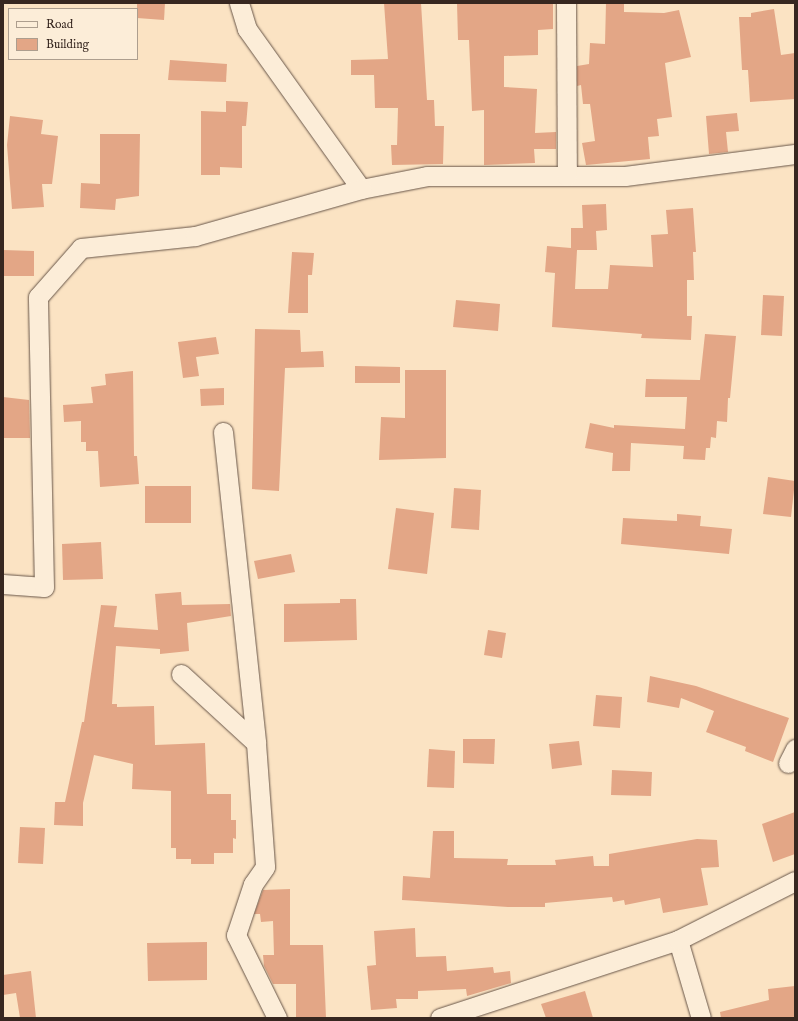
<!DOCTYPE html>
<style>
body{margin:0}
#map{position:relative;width:798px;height:1021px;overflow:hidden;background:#fbe3c3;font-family:"IM FELL English",serif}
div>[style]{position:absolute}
.building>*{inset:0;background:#e3a686}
.roads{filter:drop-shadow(0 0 1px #685649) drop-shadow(0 0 1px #685649)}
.minor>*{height:19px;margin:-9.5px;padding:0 9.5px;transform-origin:9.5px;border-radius:9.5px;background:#fcedd8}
span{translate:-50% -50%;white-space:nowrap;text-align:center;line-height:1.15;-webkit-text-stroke:3px #fcedd8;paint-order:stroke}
.frame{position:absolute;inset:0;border:4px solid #372720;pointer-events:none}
.legend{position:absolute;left:8px;top:8px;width:130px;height:52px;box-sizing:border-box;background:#fcedd8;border:1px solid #ad9e8e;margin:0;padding:5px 7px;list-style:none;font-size:12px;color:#372720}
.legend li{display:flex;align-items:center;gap:8px;height:20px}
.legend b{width:20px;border:1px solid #ad9e8e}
</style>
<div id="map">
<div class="building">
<i style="clip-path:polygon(137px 3px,165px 3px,164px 20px,137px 18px)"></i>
<i style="clip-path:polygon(384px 3px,421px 3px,427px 100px,434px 100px,435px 126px,444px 126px,443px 164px,392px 165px,391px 145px,397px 145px,398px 108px,375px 108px,374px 75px,351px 75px,351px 60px,388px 59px)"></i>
<i style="clip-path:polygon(457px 3px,553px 3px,553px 29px,538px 30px,538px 55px,504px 56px,504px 87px,537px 89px,535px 133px,556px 132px,556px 149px,534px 149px,535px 163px,484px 165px,484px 110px,472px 111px,469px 40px,458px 40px)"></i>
<i style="clip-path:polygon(606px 3px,624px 3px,624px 12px,664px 13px,679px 10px,691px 57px,665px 63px,672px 117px,657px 119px,659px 136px,648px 137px,650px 159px,586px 165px,582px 143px,595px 141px,590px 104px,583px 104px,581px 85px,577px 86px,577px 66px,589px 64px,590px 43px,605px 44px)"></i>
<i style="clip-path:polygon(774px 9px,781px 55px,795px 53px,795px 99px,750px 102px,748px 70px,742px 70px,739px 17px,751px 17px,751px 13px)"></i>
<i style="clip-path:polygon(170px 60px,227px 64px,226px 82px,168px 80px)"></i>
<i style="clip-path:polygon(226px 101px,248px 102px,246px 126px,242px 126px,242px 168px,220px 167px,220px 175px,201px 175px,201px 111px,226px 112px)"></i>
<i style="clip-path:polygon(737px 113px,739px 131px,726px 132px,728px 152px,709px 154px,706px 116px)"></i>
<i style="clip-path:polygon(10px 116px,43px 120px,41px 134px,58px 136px,52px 184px,42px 184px,44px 207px,12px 209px,7px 145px)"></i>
<i style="clip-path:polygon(100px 134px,140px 134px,139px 196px,116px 199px,115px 210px,80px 208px,81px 183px,100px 184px)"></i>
<i style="clip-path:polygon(606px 204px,607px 230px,596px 231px,597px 250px,577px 250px,575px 289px,608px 289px,610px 265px,653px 267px,651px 235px,668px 234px,666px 210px,693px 208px,696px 252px,693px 252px,694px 280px,687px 280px,687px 316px,692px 316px,691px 340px,641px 338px,642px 334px,552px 327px,555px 273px,545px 272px,547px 246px,571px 248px,571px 228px,583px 228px,582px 205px)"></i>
<i style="clip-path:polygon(3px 250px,34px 251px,34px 276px,3px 276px)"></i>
<i style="clip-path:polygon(292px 252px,314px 253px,312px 275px,308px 275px,308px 313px,288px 313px)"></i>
<i style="clip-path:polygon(763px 295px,784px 296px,782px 336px,761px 335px)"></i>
<i style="clip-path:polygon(456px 300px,500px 304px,498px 331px,453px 327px)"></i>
<i style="clip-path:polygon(255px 329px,300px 330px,301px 352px,323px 351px,324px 367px,285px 368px,279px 491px,252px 489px)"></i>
<i style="clip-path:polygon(705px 334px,736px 336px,730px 398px,728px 398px,727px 422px,717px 421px,716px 438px,711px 437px,710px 448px,706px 448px,705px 460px,683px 459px,684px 446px,631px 443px,630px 471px,612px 471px,613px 453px,585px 448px,590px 423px,614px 428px,614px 425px,685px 429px,687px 397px,645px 397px,646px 379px,700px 380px)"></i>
<i style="clip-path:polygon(216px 337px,219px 354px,196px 357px,199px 376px,183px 378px,178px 342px)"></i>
<i style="clip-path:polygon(355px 366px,400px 367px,400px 383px,355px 383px)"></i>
<i style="clip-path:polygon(405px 370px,446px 370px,446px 458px,379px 460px,381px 417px,405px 418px)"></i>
<i style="clip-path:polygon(133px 371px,134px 456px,137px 456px,139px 484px,100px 487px,98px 451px,86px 451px,86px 442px,81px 442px,81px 421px,64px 422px,63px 405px,93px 403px,91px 387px,106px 385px,105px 374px)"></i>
<i style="clip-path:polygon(224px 388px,224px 405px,201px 406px,200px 389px)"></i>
<i style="clip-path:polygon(3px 397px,29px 400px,30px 438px,3px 438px)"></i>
<i style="clip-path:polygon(768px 477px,795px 481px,791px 517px,763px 514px)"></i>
<i style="clip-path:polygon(145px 486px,191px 486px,191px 523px,145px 523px)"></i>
<i style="clip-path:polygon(454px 488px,481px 490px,479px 530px,451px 528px)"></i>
<i style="clip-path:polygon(396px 508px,434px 513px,427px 574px,388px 569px)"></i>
<i style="clip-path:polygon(677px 514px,701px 516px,700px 526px,732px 529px,729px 554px,621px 544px,623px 518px,677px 521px)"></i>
<i style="clip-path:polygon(101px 542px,103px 579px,63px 580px,62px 544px)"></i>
<i style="clip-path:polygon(291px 554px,295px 572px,258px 579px,254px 561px)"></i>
<i style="clip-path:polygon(181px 592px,182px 605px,230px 604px,231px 616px,187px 623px,189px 651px,160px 654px,160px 649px,116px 646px,112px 704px,117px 704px,117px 707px,154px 706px,155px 745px,205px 743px,207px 794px,231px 794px,231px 820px,236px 820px,236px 839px,233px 838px,233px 853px,214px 853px,214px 864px,191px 864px,191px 859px,176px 859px,176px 848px,171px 848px,171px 791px,132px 789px,133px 764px,94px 755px,83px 803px,83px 826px,54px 825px,55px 802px,65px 802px,82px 722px,84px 722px,101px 605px,117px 606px,114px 627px,158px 630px,155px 594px)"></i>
<i style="clip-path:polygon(340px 599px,356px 599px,357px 640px,284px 642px,284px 604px,340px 603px)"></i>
<i style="clip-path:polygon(488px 630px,506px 633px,502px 658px,484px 655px)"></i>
<i style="clip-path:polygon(650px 676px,696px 686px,789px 718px,773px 762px,745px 751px,746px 747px,706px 732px,714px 711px,681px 698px,679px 708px,647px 702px)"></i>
<i style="clip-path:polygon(596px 695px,622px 697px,620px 728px,593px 726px)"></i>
<i style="clip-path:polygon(463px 739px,495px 739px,494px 764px,463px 763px)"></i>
<i style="clip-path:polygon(579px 741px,582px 765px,552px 769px,549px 744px)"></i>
<i style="clip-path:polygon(429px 749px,455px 751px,454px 788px,427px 787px)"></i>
<i style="clip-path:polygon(612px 770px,652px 772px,651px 796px,611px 795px)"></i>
<i style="clip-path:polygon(795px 812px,795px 854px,773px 862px,762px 824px)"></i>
<i style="clip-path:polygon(20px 827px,45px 828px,43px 864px,18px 863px)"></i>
<i style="clip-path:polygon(433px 831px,454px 831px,454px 858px,508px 859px,507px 865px,556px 865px,555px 860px,593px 856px,594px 866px,609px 866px,609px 854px,697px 839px,717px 840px,719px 867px,701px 868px,708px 905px,663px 913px,660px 898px,625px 905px,624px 900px,613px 902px,612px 897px,545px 903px,545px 907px,508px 907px,402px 900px,403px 876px,430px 878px)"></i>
<i style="clip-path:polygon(290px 889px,290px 945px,323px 945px,326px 1018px,296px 1018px,296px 984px,273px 984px,264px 966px,263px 955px,274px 955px,273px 921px,261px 922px,260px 914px,254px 914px,263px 890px)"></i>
<i style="clip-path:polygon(415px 928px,416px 957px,446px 956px,447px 971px,493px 967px,494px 973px,510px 971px,511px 983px,467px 996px,466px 989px,418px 991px,418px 999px,396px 999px,397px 1008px,371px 1010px,367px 966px,376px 965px,374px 931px)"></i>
<i style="clip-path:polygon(207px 942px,207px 980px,148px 981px,147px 943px)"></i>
<i style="clip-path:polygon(31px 971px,36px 1018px,20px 1018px,16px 993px,3px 995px,3px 975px)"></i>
<i style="clip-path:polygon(795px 986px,795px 1018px,721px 1018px,720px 1012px,769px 1000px,768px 989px)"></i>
<i style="clip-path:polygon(585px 991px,593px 1018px,546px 1018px,541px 1004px)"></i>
</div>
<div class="roads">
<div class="minor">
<i style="left:239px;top:3px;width:27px;rotate:73deg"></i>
<i style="left:247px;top:29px;width:196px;rotate:54.5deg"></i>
<i style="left:361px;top:189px;width:67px;rotate:-11.1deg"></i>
<i style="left:427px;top:176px;width:198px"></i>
<i style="left:625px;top:176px;width:171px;rotate:-7.4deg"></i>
<i style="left:566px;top:3px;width:173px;rotate:89.7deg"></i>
<i style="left:223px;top:432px;width:313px;rotate:83.9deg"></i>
<i style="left:3px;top:584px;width:41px;rotate:4.2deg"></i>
<i style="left:44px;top:587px;width:290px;rotate:-91.2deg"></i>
<i style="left:38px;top:297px;width:65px;rotate:-48.7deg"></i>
<i style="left:81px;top:248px;width:115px;rotate:-6deg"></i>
<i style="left:195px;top:236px;width:173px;rotate:-15.8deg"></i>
<i style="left:181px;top:674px;width:102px;rotate:42.6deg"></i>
<i style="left:256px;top:743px;width:124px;rotate:85.8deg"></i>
<i style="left:265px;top:867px;width:21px;rotate:125deg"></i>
<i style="left:253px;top:884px;width:54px;rotate:108.4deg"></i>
<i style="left:236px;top:935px;width:93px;rotate:63.7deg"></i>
<i style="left:788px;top:763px;width:16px;rotate:-63deg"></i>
<i style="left:678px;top:940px;width:81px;rotate:73.6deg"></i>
<i style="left:440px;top:1018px;width:250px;rotate:-18.1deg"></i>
<i style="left:678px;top:940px;width:131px;rotate:-26.8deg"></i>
</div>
</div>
<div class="frame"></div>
<ul class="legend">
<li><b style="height:5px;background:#fcedd8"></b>Road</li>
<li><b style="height:11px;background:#e3a686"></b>Building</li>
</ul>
</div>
